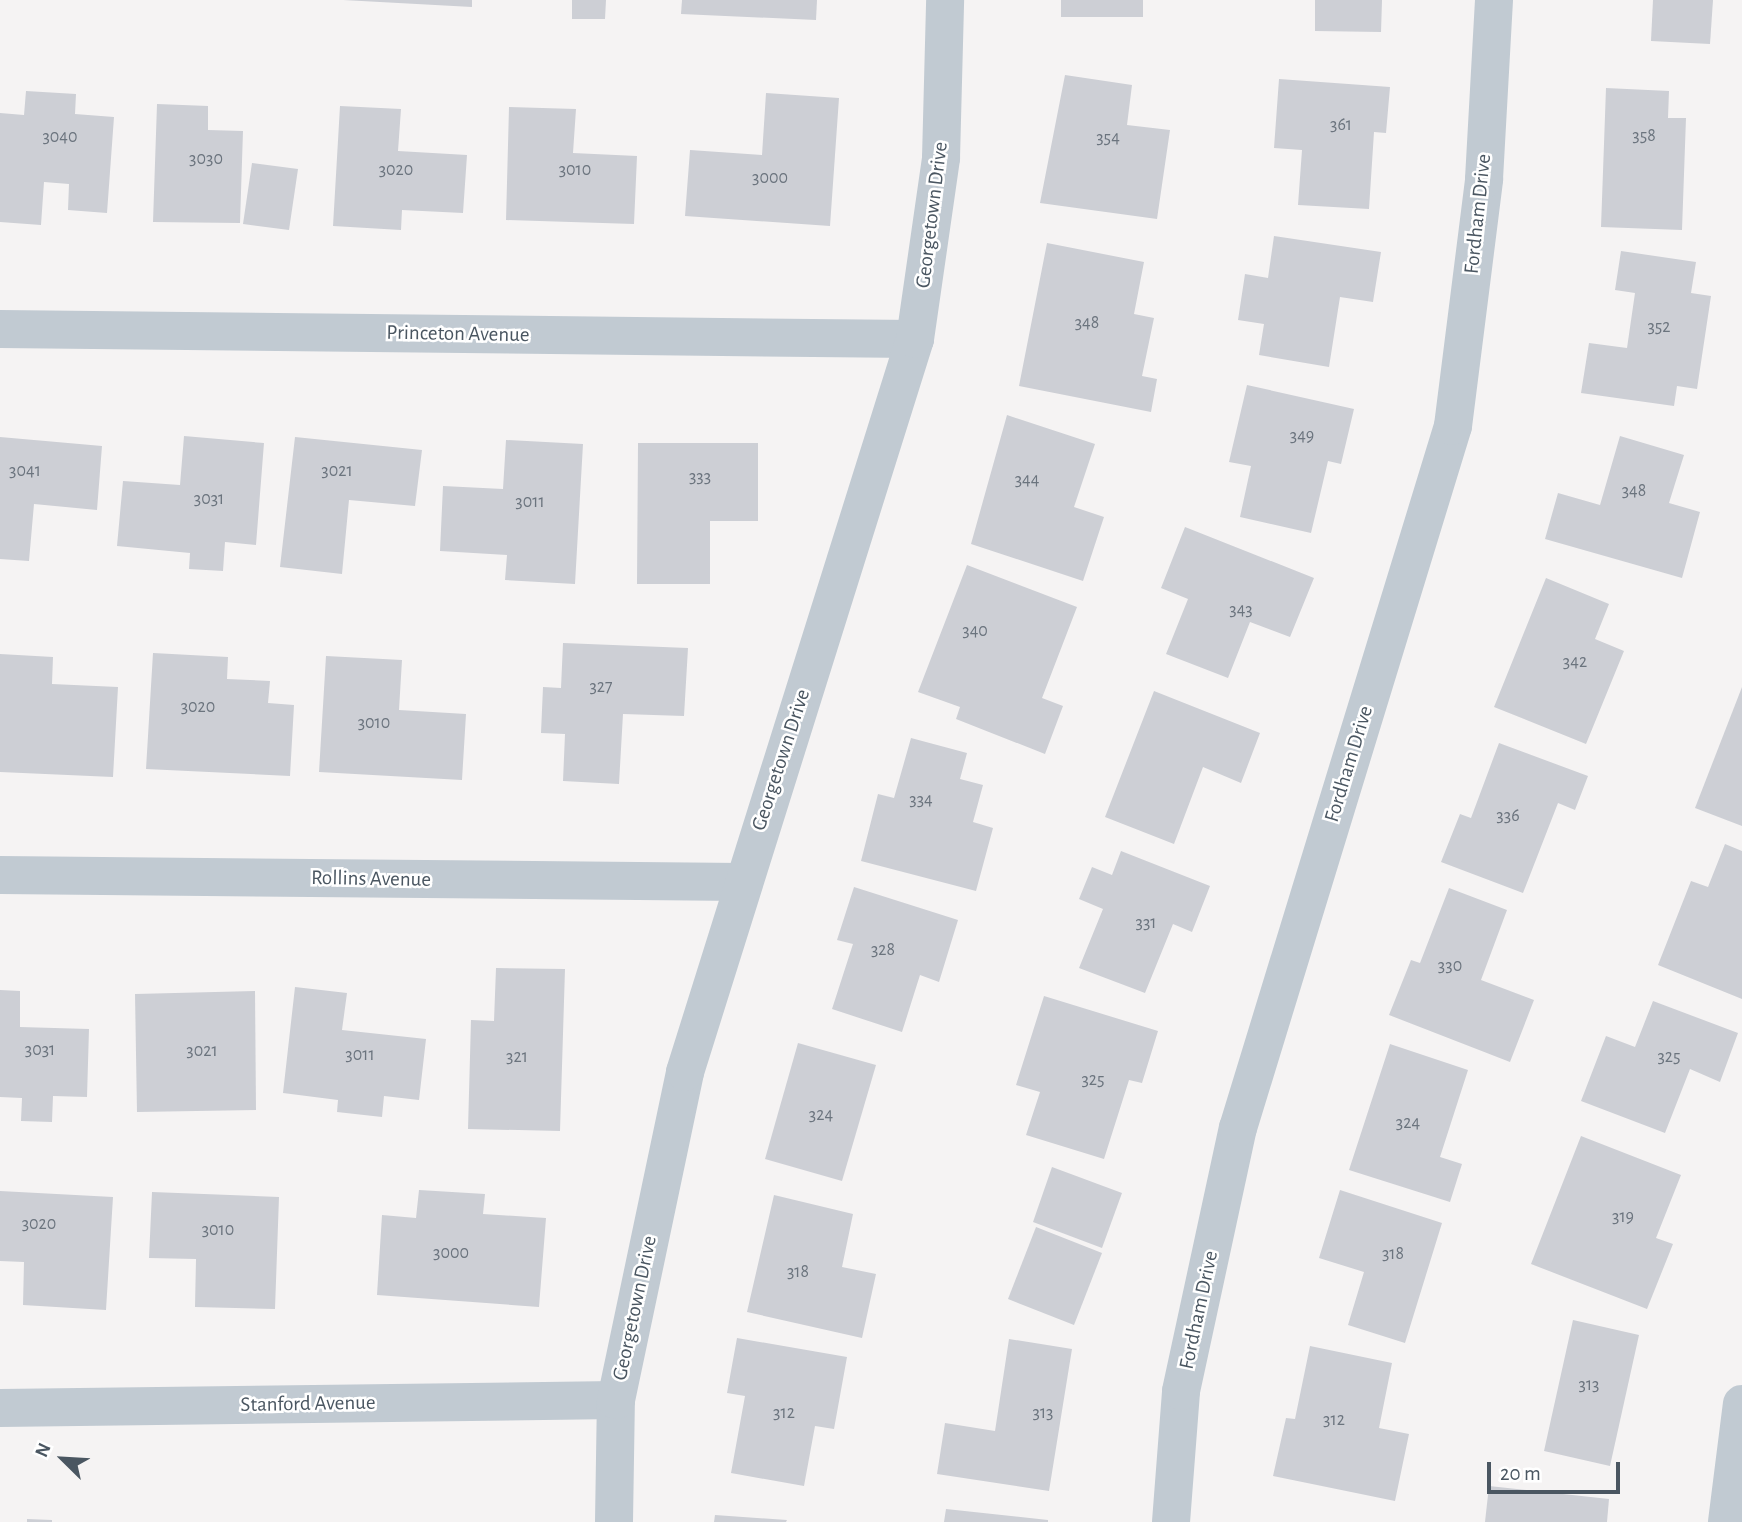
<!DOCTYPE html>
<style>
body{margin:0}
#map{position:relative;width:1742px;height:1522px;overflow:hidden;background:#f5f3f3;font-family:"Alegreya Sans",sans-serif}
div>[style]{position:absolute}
.building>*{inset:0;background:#cdcfd5}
.minor>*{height:38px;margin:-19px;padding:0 19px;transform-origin:19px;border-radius:19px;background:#c1cad2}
span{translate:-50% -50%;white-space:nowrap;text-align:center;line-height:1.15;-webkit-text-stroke:5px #fff;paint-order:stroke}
.number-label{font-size:18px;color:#6b747e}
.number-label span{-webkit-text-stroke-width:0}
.street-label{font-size:21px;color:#4a5661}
.north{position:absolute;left:28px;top:1424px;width:70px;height:70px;-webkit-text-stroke:5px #fff;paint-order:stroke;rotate:294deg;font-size:19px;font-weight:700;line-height:28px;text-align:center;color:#4a5661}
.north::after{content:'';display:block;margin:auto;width:24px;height:32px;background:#4a5661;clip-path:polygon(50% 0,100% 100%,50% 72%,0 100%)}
.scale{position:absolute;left:1487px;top:1462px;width:133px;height:32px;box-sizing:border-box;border:4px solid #4a5661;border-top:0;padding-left:9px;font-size:21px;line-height:24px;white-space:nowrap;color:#4a5661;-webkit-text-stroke:5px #fff;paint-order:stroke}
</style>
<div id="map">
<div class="building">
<i style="clip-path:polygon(343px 0,472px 0,472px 7px)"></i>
<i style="clip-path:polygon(572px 0,606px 0,605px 19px,572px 19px)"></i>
<i style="clip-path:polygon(682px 0,817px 0,816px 20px,681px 14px)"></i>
<i style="clip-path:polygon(1061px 0,1143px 0,1143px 17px,1061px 17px)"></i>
<i style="clip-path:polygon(1315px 0,1382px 0,1381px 32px,1315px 31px)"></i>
<i style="clip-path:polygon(1653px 0,1713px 0,1710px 44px,1651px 41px)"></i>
<i style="clip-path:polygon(1065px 75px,1132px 85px,1127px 125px,1170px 130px,1157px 219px,1040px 203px)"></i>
<i style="clip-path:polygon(1279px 79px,1390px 87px,1386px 133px,1374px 132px,1369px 209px,1298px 205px,1302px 150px,1274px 148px)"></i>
<i style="clip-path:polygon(1606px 88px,1669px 91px,1668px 118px,1686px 118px,1682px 230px,1601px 227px)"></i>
<i style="clip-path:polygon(26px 91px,76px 94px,75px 114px,114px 117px,107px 213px,68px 210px,69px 184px,44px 182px,41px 225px,0 222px,0 113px,24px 115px)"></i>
<i style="clip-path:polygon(766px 93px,839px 98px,830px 226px,685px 216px,690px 150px,762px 155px)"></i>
<i style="clip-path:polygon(157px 104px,208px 106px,208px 130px,243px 131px,240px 223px,153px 222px)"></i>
<i style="clip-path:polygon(340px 106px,401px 109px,398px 151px,467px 155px,463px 213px,402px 210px,401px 230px,333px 226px)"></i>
<i style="clip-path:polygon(509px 107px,576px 109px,573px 153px,637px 156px,634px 224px,506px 220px)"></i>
<i style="clip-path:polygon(252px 163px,298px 169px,289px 230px,243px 224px)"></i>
<i style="clip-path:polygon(1274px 236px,1381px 252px,1373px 302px,1340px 297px,1329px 367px,1259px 355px,1264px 324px,1238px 320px,1245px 274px,1268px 278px)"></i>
<i style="clip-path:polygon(1047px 243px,1144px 262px,1134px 314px,1154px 318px,1142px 376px,1157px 379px,1151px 412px,1019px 386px)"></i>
<i style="clip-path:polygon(1621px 251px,1696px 262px,1691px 293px,1711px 296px,1697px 389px,1677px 386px,1674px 406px,1581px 393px,1589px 343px,1627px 348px,1635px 293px,1615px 290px)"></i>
<i style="clip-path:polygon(1247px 385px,1354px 409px,1341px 464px,1328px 461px,1311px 533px,1240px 517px,1251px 466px,1229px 462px)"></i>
<i style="clip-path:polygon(1007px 415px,1095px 444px,1074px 507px,1104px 517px,1083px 581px,971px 544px)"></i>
<i style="clip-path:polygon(184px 436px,264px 443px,256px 545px,225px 542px,223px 571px,189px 569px,190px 553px,117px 546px,123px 481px,180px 485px)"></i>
<i style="clip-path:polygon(1620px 436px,1684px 455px,1669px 503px,1700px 512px,1682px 578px,1545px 539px,1558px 493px,1600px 505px)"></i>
<i style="clip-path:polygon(0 437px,102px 446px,97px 510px,34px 504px,29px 561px,0 559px)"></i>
<i style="clip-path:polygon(295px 437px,422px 450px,415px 506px,349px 500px,342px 574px,280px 567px)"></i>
<i style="clip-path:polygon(506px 440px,583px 444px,575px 584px,505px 580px,507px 555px,440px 551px,443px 486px,503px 489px)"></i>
<i style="clip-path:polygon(638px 443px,758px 443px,758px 521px,710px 521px,710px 584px,637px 584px)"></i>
<i style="clip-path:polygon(1185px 527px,1314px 578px,1290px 637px,1250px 622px,1228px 678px,1166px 654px,1188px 599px,1161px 588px)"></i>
<i style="clip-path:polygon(967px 565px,1077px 607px,1042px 698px,1063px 706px,1045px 754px,956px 719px,960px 707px,918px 692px)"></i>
<i style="clip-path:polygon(1546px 578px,1609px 604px,1595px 639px,1624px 651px,1586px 744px,1494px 707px)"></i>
<i style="clip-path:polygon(563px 643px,688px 648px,684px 716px,623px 714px,619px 784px,563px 781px,565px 734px,541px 733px,543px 687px,561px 688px)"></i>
<i style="clip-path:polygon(153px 653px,228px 657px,227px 679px,270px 681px,268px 703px,294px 705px,290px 776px,146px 769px)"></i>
<i style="clip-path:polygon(0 654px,53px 657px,52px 684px,118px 687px,113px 777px,0 772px)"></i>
<i style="clip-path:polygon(326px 656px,402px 660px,399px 710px,466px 714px,462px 780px,319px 772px)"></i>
<i style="clip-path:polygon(1742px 687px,1742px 826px,1695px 808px)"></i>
<i style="clip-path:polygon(1154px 691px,1260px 733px,1241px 783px,1203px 767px,1174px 844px,1105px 817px)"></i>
<i style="clip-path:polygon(911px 738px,967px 753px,960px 779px,983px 785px,973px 822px,993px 828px,976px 891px,861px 861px,878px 794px,894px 798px)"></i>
<i style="clip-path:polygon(1499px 743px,1588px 776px,1575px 810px,1558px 803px,1523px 893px,1441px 862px,1460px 814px,1471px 818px)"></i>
<i style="clip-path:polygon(1725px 844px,1742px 851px,1742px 999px,1658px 965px,1691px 881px,1708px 887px)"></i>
<i style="clip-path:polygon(1121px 851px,1210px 886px,1192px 932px,1173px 924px,1145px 993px,1079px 968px,1103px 909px,1079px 899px,1092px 867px,1112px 875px)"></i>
<i style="clip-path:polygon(854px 887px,958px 920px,939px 982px,920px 975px,902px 1032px,832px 1009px,853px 944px,837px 940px)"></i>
<i style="clip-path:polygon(1449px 888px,1507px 910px,1481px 980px,1534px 1000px,1510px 1062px,1389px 1015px,1411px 960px,1420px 963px)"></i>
<i style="clip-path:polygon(496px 968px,565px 969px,560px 1131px,468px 1129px,471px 1020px,494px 1021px)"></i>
<i style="clip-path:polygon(295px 987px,347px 993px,342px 1030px,426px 1039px,419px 1100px,384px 1096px,382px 1117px,337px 1112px,338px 1100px,283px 1093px)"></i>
<i style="clip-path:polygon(0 990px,20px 991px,20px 1027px,89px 1029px,87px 1097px,53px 1096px,52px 1122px,21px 1121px,22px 1098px,0 1097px)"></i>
<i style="clip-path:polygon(255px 991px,256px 1110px,137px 1112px,135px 994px)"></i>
<i style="clip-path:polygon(1044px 996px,1158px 1031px,1142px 1083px,1129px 1080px,1104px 1159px,1026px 1135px,1040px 1092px,1016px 1085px)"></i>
<i style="clip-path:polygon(1653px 1001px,1738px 1033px,1720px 1082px,1690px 1069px,1665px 1133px,1581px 1101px,1606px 1036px,1635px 1047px)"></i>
<i style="clip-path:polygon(798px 1043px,876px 1065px,842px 1181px,765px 1159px)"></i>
<i style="clip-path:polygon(1390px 1044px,1468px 1070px,1440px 1157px,1462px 1164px,1450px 1202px,1349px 1170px)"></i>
<i style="clip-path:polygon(1581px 1136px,1681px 1175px,1656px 1238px,1673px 1244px,1647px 1309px,1531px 1264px)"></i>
<i style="clip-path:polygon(1052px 1167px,1122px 1193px,1102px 1248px,1033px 1222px)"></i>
<i style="clip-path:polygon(419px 1190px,485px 1194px,483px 1214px,546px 1218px,539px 1307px,377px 1295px,382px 1215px,416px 1218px)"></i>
<i style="clip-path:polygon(1340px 1190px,1442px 1223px,1405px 1343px,1348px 1325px,1364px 1272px,1319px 1258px)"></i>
<i style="clip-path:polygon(0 1191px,113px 1197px,106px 1310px,23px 1305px,24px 1262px,0 1261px)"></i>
<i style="clip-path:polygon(152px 1192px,279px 1197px,275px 1309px,195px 1307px,196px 1259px,149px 1258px)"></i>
<i style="clip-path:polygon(774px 1195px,853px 1214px,842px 1267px,876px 1274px,862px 1338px,747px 1312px)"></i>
<i style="clip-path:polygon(1036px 1227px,1102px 1253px,1074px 1325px,1008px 1299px)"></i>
<i style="clip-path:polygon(1573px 1320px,1639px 1335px,1610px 1466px,1544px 1451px)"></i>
<i style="clip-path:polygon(737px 1338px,847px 1357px,834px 1429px,815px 1426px,804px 1486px,731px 1473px,745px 1396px,727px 1393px)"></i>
<i style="clip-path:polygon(1009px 1339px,1072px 1349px,1049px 1491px,937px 1474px,945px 1423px,995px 1431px)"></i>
<i style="clip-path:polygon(1310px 1346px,1392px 1363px,1379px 1428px,1409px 1434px,1395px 1501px,1273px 1476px,1286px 1418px,1295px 1419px)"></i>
<i style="clip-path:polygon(1489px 1486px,1609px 1499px,1607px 1522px,1485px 1522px)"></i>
<i style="clip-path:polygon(946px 1509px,1048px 1520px,1048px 1522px,944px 1522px)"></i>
<i style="clip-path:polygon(715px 1515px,787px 1520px,786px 1522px,714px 1522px)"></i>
<i style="clip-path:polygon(27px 1519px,52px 1520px,52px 1522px,27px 1522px)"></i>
</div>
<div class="minor">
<i style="left:0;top:329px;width:915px;rotate:0.63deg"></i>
<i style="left:0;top:875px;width:742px;rotate:0.54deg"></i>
<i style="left:0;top:1408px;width:616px;rotate:-0.74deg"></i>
<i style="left:614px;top:1522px;width:122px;rotate:-89.1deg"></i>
<i style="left:616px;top:1400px;width:335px;rotate:-78.1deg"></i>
<i style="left:685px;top:1072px;width:768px;rotate:-72.58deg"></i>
<i style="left:915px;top:339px;width:183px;rotate:-81.8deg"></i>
<i style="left:941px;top:158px;width:158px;rotate:-88.5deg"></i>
<i style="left:1171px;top:1522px;width:131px;rotate:-85.6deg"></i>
<i style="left:1181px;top:1391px;width:269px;rotate:-77.8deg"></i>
<i style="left:1238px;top:1128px;width:734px;rotate:-72.97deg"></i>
<i style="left:1453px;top:426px;width:249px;rotate:-82.8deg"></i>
<i style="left:1484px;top:179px;width:179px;rotate:-86.8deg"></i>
<i style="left:1727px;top:1522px;width:119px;rotate:-82.8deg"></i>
</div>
<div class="number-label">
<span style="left:1341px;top:125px">361</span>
<span style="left:1644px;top:136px">358</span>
<span style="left:60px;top:137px">3040</span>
<span style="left:1108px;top:138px">354</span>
<span style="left:206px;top:159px">3030</span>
<span style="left:396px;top:170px">3020</span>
<span style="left:575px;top:170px">3010</span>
<span style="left:770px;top:178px">3000</span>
<span style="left:1087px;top:323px">348</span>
<span style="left:1659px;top:327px">352</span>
<span style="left:1302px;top:436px">349</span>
<span style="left:25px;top:471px">3041</span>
<span style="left:337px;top:471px">3021</span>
<span style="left:700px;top:477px">333</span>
<span style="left:1027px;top:480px">344</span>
<span style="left:1634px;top:491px">348</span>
<span style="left:209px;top:499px">3031</span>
<span style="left:530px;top:502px">3011</span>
<span style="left:1241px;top:610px">343</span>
<span style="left:975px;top:631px">340</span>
<span style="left:1575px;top:662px">342</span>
<span style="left:601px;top:687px">327</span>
<span style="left:198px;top:707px">3020</span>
<span style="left:374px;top:723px">3010</span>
<span style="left:921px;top:800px">334</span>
<span style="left:1508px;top:816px">336</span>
<span style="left:1146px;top:923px">331</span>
<span style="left:883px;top:950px">328</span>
<span style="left:1450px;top:966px">330</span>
<span style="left:40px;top:1050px">3031</span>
<span style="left:202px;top:1051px">3021</span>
<span style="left:360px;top:1055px">3011</span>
<span style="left:517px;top:1057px">321</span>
<span style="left:1669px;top:1057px">325</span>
<span style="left:1093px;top:1080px">325</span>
<span style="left:821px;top:1115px">324</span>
<span style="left:1408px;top:1123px">324</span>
<span style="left:1623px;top:1217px">319</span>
<span style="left:39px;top:1224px">3020</span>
<span style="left:218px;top:1230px">3010</span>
<span style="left:451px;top:1253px">3000</span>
<span style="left:1393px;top:1254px">318</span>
<span style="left:798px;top:1272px">318</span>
<span style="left:1589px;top:1385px">313</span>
<span style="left:784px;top:1413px">312</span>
<span style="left:1043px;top:1413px">313</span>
<span style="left:1334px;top:1420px">312</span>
</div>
<div class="street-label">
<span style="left:1478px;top:214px;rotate:-84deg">Fordham Drive</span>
<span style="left:932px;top:215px;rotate:-83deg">Georgetown Drive</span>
<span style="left:458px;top:334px;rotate:1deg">Princeton Avenue</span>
<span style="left:781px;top:760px;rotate:-72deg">Georgetown Drive</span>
<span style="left:1349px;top:764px;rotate:-73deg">Fordham Drive</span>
<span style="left:371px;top:879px;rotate:1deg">Rollins Avenue</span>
<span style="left:635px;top:1308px;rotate:-78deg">Georgetown Drive</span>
<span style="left:1199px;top:1310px;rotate:-78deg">Fordham Drive</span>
<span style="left:308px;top:1404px;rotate:-1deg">Stanford Avenue</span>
</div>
<div class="north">N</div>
<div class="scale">20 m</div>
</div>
